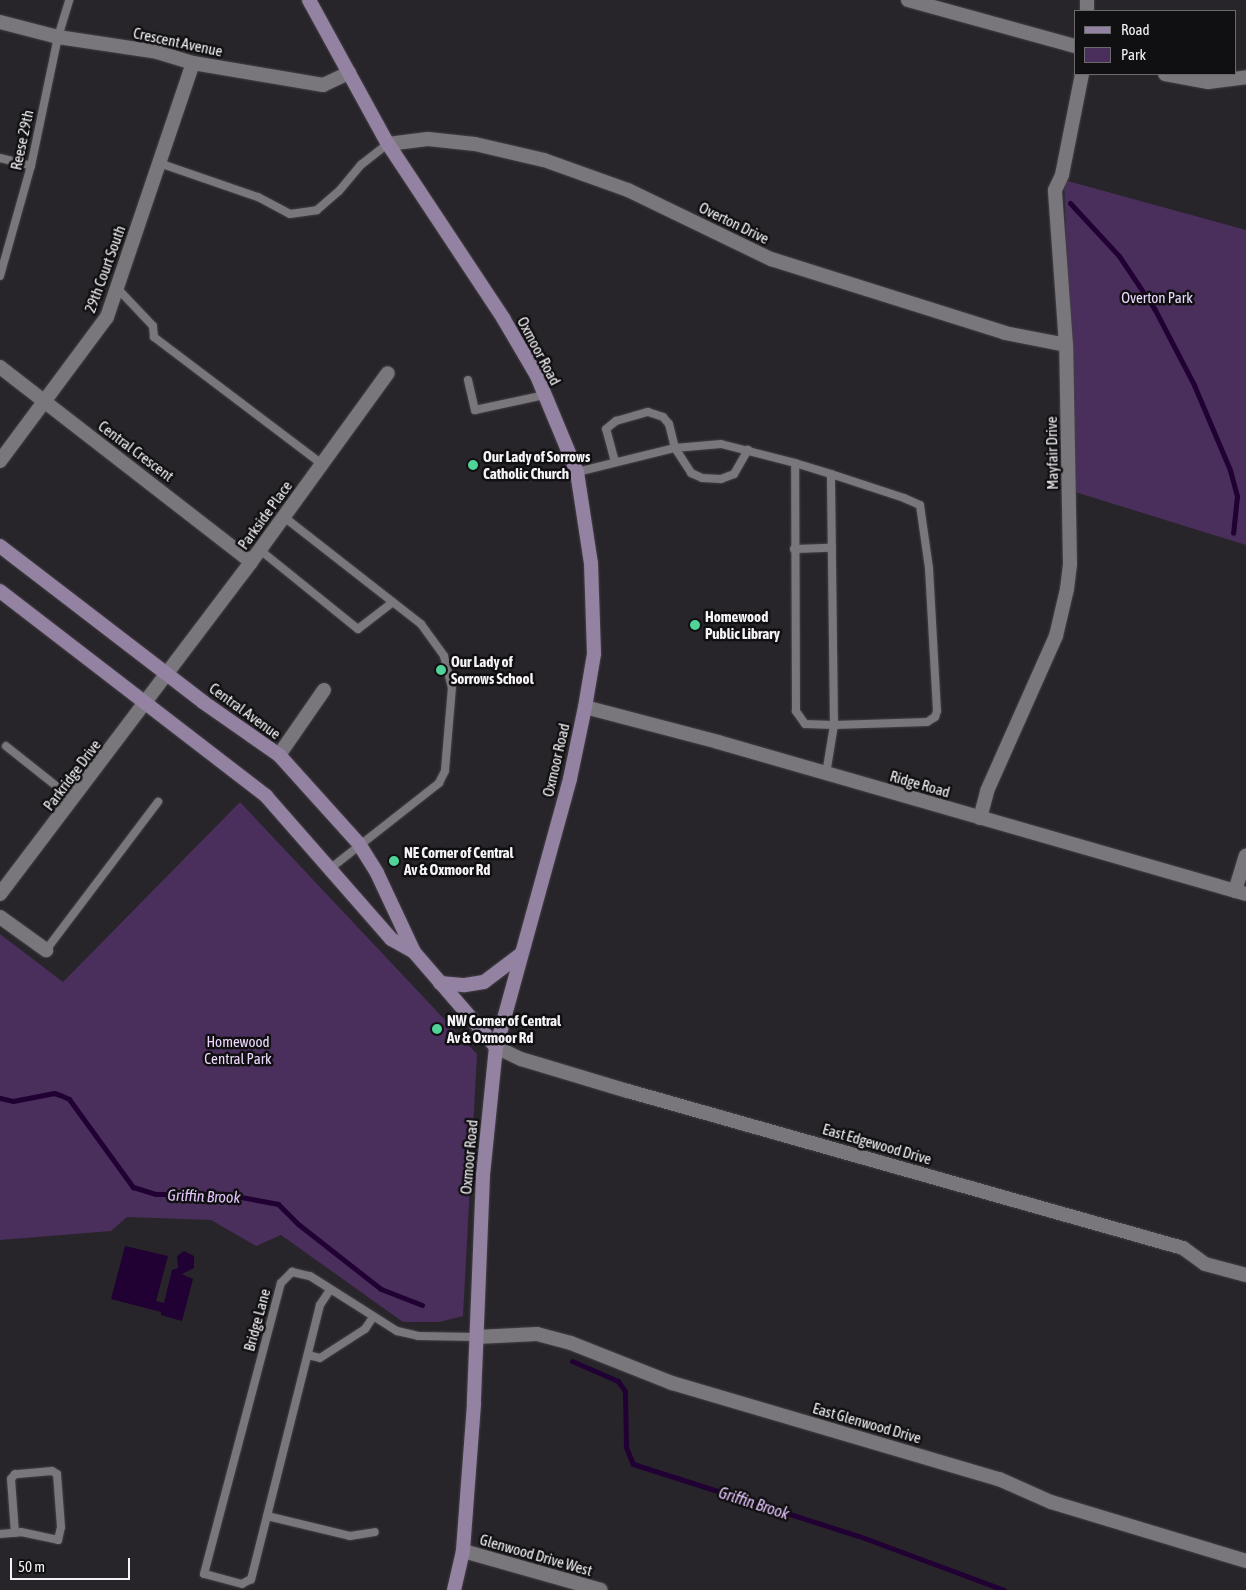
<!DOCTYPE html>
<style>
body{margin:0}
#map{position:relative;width:1246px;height:1590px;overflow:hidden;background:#28252a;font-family:"Asap Condensed",sans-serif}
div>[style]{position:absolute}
.green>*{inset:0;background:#4a2e5c}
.water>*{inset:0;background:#210033}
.stream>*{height:5px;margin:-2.5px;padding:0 2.5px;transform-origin:2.5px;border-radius:2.5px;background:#210033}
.roads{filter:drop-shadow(0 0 1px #434045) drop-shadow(0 0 1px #434045)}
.service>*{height:8px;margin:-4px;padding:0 4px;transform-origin:4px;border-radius:4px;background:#79767c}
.minor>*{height:14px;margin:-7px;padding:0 7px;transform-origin:7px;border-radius:7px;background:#79767c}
.secondary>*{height:14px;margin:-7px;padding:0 7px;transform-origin:7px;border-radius:7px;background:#9482a2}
.dots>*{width:14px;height:14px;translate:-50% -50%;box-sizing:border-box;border:2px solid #100f11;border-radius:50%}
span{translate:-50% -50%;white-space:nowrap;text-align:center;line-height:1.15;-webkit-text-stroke:5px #100f11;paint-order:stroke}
.street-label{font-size:15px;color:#f5f3f6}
.park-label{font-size:15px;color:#ecd8fc}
.poi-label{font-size:15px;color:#f5f3f6;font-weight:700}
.left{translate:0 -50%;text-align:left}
.water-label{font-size:16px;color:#e3c4fa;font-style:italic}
.legend{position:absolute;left:1074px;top:10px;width:162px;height:65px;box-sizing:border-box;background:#100f11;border:1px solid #6c6a6d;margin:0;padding:6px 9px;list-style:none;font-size:15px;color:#f5f3f6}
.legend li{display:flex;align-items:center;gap:10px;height:25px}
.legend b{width:25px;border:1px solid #6c6a6d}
.scale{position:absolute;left:10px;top:1558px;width:120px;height:22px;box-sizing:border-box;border:2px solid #f5f3f6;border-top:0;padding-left:6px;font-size:15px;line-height:18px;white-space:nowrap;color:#f5f3f6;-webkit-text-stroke:4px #100f11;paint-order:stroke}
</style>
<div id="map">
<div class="green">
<i style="clip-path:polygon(1064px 180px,1246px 230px,1246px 545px,1075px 492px)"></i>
<i style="clip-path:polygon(240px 802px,477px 1054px,463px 1316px,439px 1322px,403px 1322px,281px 1235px,256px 1246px,211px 1220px,127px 1217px,111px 1231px,0 1240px,0 934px,63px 982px)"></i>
</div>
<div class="water">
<i style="clip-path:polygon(125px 1246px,168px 1256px,156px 1301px,164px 1303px,172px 1270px,178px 1268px,177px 1256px,184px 1251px,194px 1256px,194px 1268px,182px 1274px,193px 1279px,182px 1321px,161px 1315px,161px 1312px,111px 1299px)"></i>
</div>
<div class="stream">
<i style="left:1070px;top:203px;width:72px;rotate:47.2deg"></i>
<i style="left:1119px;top:256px;width:63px;rotate:56.1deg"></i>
<i style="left:1154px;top:308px;width:87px;rotate:62.5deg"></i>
<i style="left:1194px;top:385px;width:92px;rotate:67deg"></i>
<i style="left:1230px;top:470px;width:27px;rotate:75deg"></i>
<i style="left:1237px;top:496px;width:37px;rotate:96deg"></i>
<i style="left:0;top:1098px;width:13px;rotate:13deg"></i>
<i style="left:13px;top:1101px;width:42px;rotate:-11deg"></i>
<i style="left:54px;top:1093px;width:6px;rotate:18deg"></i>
<i style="left:60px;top:1095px;width:10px;rotate:24deg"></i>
<i style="left:69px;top:1099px;width:109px;rotate:54deg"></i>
<i style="left:133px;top:1187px;width:24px;rotate:17deg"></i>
<i style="left:156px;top:1194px;width:69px"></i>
<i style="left:225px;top:1194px;width:54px;rotate:10.7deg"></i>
<i style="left:278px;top:1204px;width:28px;rotate:45deg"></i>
<i style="left:298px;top:1224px;width:105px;rotate:38.1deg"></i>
<i style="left:381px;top:1289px;width:44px;rotate:21.3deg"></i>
<i style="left:572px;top:1361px;width:50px;rotate:23.5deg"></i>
<i style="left:618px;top:1381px;width:12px;rotate:55deg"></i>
<i style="left:625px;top:1391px;width:56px;rotate:89deg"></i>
<i style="left:626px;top:1447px;width:18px;rotate:68deg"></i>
<i style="left:633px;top:1464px;width:237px;rotate:17.7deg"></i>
<i style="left:859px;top:1536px;width:155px;rotate:20.4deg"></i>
</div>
<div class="roads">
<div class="service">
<i style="left:0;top:158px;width:32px;rotate:14deg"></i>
<i style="left:159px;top:163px;width:105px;rotate:19deg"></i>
<i style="left:258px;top:197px;width:36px;rotate:28deg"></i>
<i style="left:290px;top:214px;width:27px;rotate:-8deg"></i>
<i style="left:317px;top:210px;width:29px;rotate:-41deg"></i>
<i style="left:339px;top:191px;width:35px;rotate:-50deg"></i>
<i style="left:362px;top:164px;width:33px;rotate:-38deg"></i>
<i style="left:0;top:276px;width:114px;rotate:-74.3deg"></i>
<i style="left:31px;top:166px;width:132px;rotate:-78.2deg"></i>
<i style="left:58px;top:37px;width:39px;rotate:-73deg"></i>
<i style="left:117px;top:288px;width:52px;rotate:46.5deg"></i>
<i style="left:153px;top:326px;width:11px;rotate:85deg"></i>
<i style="left:154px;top:337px;width:211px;rotate:37.1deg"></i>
<i style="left:468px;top:380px;width:31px;rotate:77deg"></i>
<i style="left:475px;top:410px;width:72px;rotate:-12.1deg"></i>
<i style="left:615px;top:462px;width:34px;rotate:-105deg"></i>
<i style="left:606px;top:429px;width:13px;rotate:-39deg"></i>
<i style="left:616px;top:421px;width:33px;rotate:-16deg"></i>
<i style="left:648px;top:412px;width:16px;rotate:18deg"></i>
<i style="left:663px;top:417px;width:9px;rotate:49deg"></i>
<i style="left:669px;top:424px;width:25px;rotate:76deg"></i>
<i style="left:675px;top:448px;width:30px;rotate:57deg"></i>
<i style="left:691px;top:473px;width:12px;rotate:24deg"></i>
<i style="left:702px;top:478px;width:19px;rotate:3deg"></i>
<i style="left:721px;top:479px;width:14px;rotate:-21deg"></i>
<i style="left:734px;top:474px;width:28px;rotate:-60deg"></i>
<i style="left:577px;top:472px;width:101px;rotate:-13.8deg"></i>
<i style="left:675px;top:448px;width:46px;rotate:-5deg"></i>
<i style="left:721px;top:444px;width:76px;rotate:14.4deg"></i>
<i style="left:284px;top:517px;width:174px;rotate:38deg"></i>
<i style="left:421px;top:624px;width:39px;rotate:54deg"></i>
<i style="left:444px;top:656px;width:32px;rotate:76deg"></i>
<i style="left:452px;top:687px;width:84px;rotate:94.8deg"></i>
<i style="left:445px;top:771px;width:13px;rotate:117deg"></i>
<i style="left:439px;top:783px;width:137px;rotate:141.8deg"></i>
<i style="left:794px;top:549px;width:38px;rotate:-2deg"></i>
<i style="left:260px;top:550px;width:126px;rotate:38.9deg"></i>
<i style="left:358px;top:629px;width:44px;rotate:-37.6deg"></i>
<i style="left:6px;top:746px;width:87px;rotate:38.5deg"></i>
<i style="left:826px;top:774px;width:50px;rotate:-80.7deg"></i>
<i style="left:834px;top:725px;width:29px;rotate:-178deg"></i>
<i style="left:805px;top:724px;width:16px;rotate:-125deg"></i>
<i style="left:796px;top:711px;width:248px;rotate:-90.2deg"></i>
<i style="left:795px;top:463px;width:38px;rotate:17deg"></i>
<i style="left:831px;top:474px;width:77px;rotate:18.2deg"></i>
<i style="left:904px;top:498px;width:17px;rotate:24deg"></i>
<i style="left:920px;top:505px;width:64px;rotate:81.9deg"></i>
<i style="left:929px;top:568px;width:143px;rotate:86.8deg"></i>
<i style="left:937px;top:711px;width:6px;rotate:108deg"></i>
<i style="left:935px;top:717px;width:9px;rotate:148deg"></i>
<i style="left:927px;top:722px;width:93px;rotate:178.2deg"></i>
<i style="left:834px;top:725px;width:251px;rotate:-90.7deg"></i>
<i style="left:46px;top:950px;width:186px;rotate:-52.9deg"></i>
<i style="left:330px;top:1290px;width:18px;rotate:124deg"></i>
<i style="left:320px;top:1305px;width:283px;rotate:104.1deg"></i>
<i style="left:251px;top:1579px;width:10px;rotate:151deg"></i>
<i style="left:242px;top:1584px;width:39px;rotate:-165deg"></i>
<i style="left:204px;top:1574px;width:301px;rotate:-75.2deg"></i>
<i style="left:281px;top:1283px;width:16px;rotate:-45deg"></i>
<i style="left:292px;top:1272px;width:18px;rotate:13deg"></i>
<i style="left:310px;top:1276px;width:103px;rotate:32.3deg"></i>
<i style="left:397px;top:1331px;width:22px;rotate:13deg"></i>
<i style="left:418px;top:1336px;width:59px;rotate:1deg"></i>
<i style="left:308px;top:1355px;width:12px;rotate:14deg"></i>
<i style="left:320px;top:1358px;width:54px;rotate:-32.8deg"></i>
<i style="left:365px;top:1329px;width:14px;rotate:-56deg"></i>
<i style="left:267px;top:1516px;width:85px;rotate:13.5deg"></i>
<i style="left:350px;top:1536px;width:25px;rotate:-9deg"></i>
<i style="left:0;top:1534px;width:21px;rotate:-5deg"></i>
<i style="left:21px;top:1532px;width:38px;rotate:12deg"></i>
<i style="left:58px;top:1540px;width:13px;rotate:-77deg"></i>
<i style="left:61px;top:1527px;width:53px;rotate:-94.3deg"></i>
<i style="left:57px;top:1474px;width:6px;rotate:-149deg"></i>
<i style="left:52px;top:1471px;width:37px;rotate:175deg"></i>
<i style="left:15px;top:1474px;width:6px;rotate:129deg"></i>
<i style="left:11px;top:1479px;width:54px;rotate:85.8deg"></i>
</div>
<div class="minor">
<i style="left:908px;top:0;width:173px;rotate:15.4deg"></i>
<i style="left:1087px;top:11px;width:11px;rotate:-90deg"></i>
<i style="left:0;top:22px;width:60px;rotate:14.5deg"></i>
<i style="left:58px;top:37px;width:100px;rotate:8.6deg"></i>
<i style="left:157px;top:52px;width:38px;rotate:17deg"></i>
<i style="left:193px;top:63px;width:132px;rotate:9.6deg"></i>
<i style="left:323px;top:85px;width:29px;rotate:-25deg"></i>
<i style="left:1165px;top:74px;width:44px;rotate:10.5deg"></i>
<i style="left:1208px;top:82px;width:38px;rotate:-7deg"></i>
<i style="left:388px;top:144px;width:40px;rotate:-7.1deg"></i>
<i style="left:428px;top:139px;width:47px;rotate:6.1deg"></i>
<i style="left:475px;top:144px;width:71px;rotate:13.1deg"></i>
<i style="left:544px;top:160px;width:89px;rotate:19.7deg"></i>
<i style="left:628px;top:190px;width:159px;rotate:25.8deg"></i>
<i style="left:771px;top:259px;width:245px;rotate:17.5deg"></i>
<i style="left:1005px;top:333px;width:62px;rotate:11.1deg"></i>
<i style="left:0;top:367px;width:318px;rotate:37.8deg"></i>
<i style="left:0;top:461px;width:179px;rotate:-53.4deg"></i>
<i style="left:107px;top:317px;width:268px;rotate:-71.3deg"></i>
<i style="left:585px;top:707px;width:138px;rotate:14.7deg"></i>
<i style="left:718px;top:742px;width:549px;rotate:16.06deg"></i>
<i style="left:279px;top:755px;width:79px;rotate:-55.3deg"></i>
<i style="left:980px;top:818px;width:28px;rotate:-75deg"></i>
<i style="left:987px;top:791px;width:170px;rotate:-66deg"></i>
<i style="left:1056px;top:636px;width:48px;rotate:-76.8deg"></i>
<i style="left:1067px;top:589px;width:25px;rotate:-83deg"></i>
<i style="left:1070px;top:564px;width:219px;rotate:-91deg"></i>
<i style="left:1066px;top:345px;width:155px;rotate:-94.1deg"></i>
<i style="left:1055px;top:190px;width:17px;rotate:-65deg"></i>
<i style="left:1062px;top:175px;width:103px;rotate:-78.8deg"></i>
<i style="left:1235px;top:891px;width:37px;rotate:-73deg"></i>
<i style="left:0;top:894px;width:416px;rotate:-52.9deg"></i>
<i style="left:251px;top:562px;width:233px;rotate:-54.1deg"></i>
<i style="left:0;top:917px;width:57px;rotate:35.7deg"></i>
<i style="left:496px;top:1047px;width:28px;rotate:26deg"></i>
<i style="left:521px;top:1059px;width:112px;rotate:16.7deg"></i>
<i style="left:628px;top:1091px;width:577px;rotate:15.8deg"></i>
<i style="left:1183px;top:1248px;width:27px;rotate:36deg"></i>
<i style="left:1205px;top:1264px;width:42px;rotate:15deg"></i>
<i style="left:477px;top:1337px;width:60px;rotate:-2.9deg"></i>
<i style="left:537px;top:1334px;width:35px;rotate:15deg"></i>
<i style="left:571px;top:1343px;width:109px;rotate:21.6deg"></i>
<i style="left:672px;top:1383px;width:341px;rotate:16.4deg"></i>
<i style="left:999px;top:1479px;width:57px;rotate:23.9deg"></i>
<i style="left:1051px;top:1502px;width:204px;rotate:16.8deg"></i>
<i style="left:463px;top:1551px;width:143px;rotate:15.8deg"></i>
</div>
<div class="secondary">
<i style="left:309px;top:0;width:164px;rotate:61.3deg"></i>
<i style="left:388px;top:144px;width:209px;rotate:56.5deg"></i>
<i style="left:503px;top:318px;width:67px;rotate:59.6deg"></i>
<i style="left:537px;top:376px;width:104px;rotate:67.4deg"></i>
<i style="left:577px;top:472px;width:92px;rotate:81.3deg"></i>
<i style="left:591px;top:563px;width:91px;rotate:88.1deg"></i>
<i style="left:594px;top:654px;width:54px;rotate:99.6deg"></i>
<i style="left:585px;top:707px;width:74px;rotate:101.8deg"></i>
<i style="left:570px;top:779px;width:278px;rotate:105.4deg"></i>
<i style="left:496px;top:1047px;width:129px;rotate:95.8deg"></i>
<i style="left:483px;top:1175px;width:229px;rotate:92.3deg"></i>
<i style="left:474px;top:1404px;width:147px;rotate:94.3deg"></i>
<i style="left:463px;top:1551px;width:40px;rotate:103deg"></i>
<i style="left:0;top:546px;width:256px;rotate:37.5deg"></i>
<i style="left:203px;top:702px;width:93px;rotate:34.9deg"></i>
<i style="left:279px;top:755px;width:120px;rotate:48deg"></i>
<i style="left:359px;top:844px;width:34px;rotate:58deg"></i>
<i style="left:377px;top:873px;width:87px;rotate:64.9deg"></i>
<i style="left:414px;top:952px;width:125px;rotate:49.2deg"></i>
<i style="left:0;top:591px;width:336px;rotate:37.6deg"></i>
<i style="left:266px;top:796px;width:190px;rotate:48.8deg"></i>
<i style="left:391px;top:939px;width:26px;rotate:29deg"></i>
<i style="left:440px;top:983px;width:25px;rotate:5deg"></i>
<i style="left:465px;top:985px;width:19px;rotate:-9deg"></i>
<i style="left:484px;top:982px;width:46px;rotate:-37.1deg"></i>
</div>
</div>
<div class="dots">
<i style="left:473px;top:465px;background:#4fd399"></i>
<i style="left:695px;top:625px;background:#4fd399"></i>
<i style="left:441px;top:670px;background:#4fd399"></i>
<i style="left:394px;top:861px;background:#4fd399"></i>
<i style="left:437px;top:1029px;background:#4fd399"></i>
</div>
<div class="street-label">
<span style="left:178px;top:42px;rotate:12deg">Crescent Avenue</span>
<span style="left:22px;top:140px;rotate:-78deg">Reese 29th</span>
<span style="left:734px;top:223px;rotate:26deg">Overton Drive</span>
<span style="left:105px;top:269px;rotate:-70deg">29th Court South</span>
<span style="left:539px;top:351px;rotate:62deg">Oxmoor Road</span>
<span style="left:136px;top:451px;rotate:37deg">Central Crescent</span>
<span style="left:1052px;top:453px;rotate:-91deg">Mayfair Drive</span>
<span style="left:265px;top:515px;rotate:-54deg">Parkside Place</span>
<span style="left:245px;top:711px;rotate:36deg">Central Avenue</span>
<span style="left:556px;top:760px;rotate:-77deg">Oxmoor Road</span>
<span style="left:72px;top:775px;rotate:-53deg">Parkridge Drive</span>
<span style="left:920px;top:784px;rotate:16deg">Ridge Road</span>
<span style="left:877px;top:1144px;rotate:16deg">East Edgewood Drive</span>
<span style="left:469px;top:1157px;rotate:-85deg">Oxmoor Road</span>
<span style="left:257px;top:1320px;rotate:-75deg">Bridge Lane</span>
<span style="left:867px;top:1423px;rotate:16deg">East Glenwood Drive</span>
<span style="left:536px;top:1555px;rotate:16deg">Glenwood Drive West</span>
</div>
<div class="park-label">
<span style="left:1157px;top:298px">Overton Park</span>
<span style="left:238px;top:1050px">Homewood<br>Central Park</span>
</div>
<div class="poi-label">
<span class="left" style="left:483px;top:465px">Our Lady of Sorrows<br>Catholic Church</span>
<span class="left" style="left:705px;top:625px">Homewood<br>Public Library</span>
<span class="left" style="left:451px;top:670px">Our Lady of<br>Sorrows School</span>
<span class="left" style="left:404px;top:861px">NE Corner of Central<br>Av &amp; Oxmoor Rd</span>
<span class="left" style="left:447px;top:1029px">NW Corner of Central<br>Av &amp; Oxmoor Rd</span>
</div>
<div class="water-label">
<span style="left:204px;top:1196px;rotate:2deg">Griffin Brook</span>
<span style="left:754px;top:1503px;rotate:18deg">Griffin Brook</span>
</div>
<ul class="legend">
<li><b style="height:6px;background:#9482a2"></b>Road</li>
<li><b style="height:14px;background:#4a2e5c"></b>Park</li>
</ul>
<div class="scale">50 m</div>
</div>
